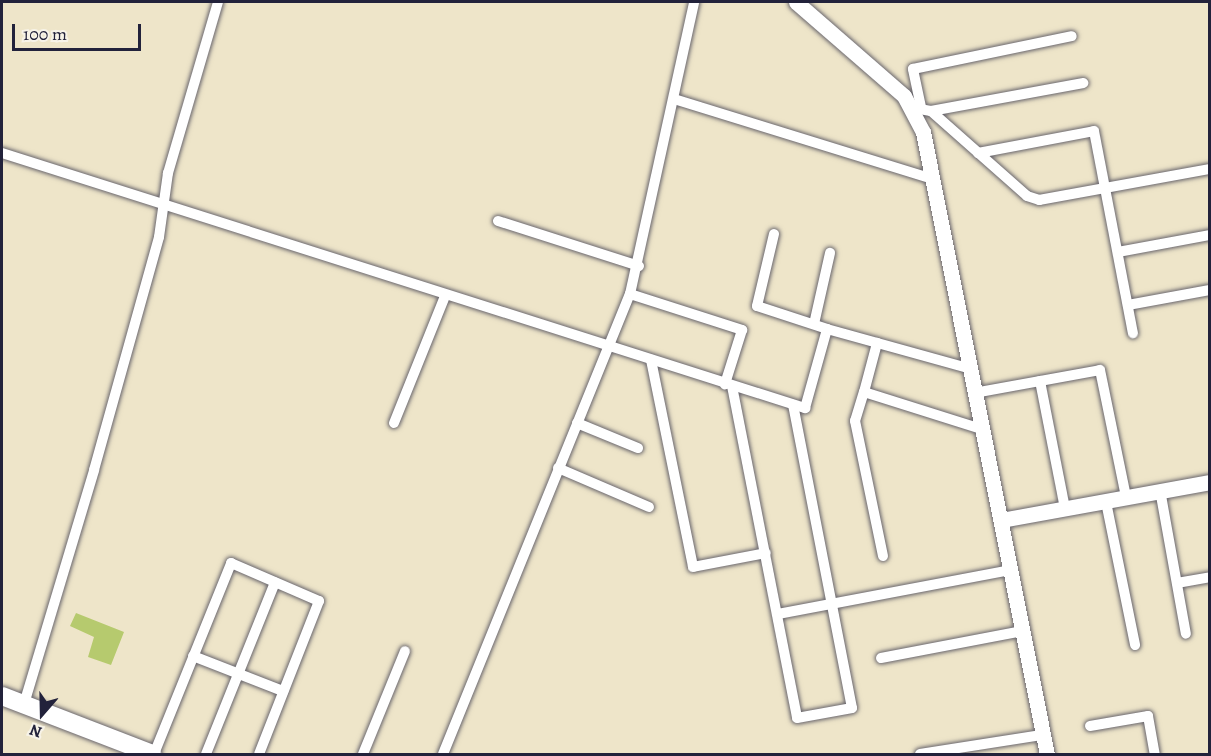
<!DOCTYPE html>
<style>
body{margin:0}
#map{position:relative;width:1211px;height:756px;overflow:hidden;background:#eee5c9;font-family:Alegreya,serif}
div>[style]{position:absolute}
.green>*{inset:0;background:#b6ca6e}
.roads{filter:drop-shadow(0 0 2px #69666d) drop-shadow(0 0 2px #69666d)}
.street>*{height:10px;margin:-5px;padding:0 5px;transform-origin:5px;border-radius:5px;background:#fff}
.secondary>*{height:15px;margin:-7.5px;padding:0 7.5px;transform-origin:7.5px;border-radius:7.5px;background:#fff}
.highway>*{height:18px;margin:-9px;padding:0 9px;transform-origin:9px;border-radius:9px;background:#fff}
span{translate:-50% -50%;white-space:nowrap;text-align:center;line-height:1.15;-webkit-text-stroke:5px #f7f3e8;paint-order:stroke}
.frame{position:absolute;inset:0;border:3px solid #22223b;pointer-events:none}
.north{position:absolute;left:12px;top:684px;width:60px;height:60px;-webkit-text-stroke:4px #f7f3e8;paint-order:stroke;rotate:200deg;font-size:16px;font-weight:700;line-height:24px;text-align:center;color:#22223b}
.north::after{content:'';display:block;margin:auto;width:21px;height:27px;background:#22223b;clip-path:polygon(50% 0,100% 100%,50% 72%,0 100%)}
.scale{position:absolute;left:12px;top:24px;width:129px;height:27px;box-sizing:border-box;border:3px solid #22223b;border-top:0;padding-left:8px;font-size:18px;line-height:21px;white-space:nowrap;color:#22223b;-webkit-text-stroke:4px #f7f3e8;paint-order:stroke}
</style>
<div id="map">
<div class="green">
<i style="clip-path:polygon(76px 613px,124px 632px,111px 665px,88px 657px,94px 637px,70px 626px)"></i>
</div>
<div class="roads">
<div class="street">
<i style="left:674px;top:99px;width:270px;rotate:17.2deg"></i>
<i style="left:921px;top:107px;width:39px;rotate:-102deg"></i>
<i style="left:913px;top:69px;width:162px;rotate:-11.7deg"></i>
<i style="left:914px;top:108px;width:17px;rotate:10deg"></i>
<i style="left:931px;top:111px;width:128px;rotate:41.5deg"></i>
<i style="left:1027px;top:196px;width:13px;rotate:18deg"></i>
<i style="left:1039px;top:200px;width:174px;rotate:-10.3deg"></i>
<i style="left:931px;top:111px;width:155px;rotate:-10.4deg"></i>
<i style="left:2px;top:153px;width:843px;rotate:17.62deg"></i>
<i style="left:805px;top:408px;width:82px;rotate:-74.4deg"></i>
<i style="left:827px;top:329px;width:146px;rotate:15.5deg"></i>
<i style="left:978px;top:153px;width:118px;rotate:-10.7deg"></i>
<i style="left:1094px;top:131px;width:206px;rotate:79.1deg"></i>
<i style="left:498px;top:221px;width:148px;rotate:17.7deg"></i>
<i style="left:774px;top:234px;width:74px;rotate:103.3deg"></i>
<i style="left:757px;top:306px;width:74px;rotate:18.2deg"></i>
<i style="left:1118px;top:252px;width:94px;rotate:-10.5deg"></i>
<i style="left:630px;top:294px;width:118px;rotate:17.8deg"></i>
<i style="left:742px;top:330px;width:57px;rotate:107.5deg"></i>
<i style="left:1128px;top:305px;width:83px;rotate:-10.4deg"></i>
<i style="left:814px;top:324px;width:73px;rotate:-77.3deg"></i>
<i style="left:651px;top:360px;width:211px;rotate:78.5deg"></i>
<i style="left:693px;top:567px;width:74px;rotate:-10.9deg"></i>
<i style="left:1040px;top:381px;width:129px;rotate:78.9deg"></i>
<i style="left:732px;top:386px;width:338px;rotate:78.9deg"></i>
<i style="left:797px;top:718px;width:56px;rotate:-10.3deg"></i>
<i style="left:852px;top:708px;width:309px;rotate:-101deg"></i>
<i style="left:864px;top:392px;width:51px;rotate:-75.1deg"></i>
<i style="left:974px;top:393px;width:128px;rotate:-10.3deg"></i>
<i style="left:1100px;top:370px;width:130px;rotate:78.4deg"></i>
<i style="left:394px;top:423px;width:137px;rotate:-68.1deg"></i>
<i style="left:577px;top:423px;width:66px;rotate:22.3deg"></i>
<i style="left:558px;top:468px;width:99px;rotate:23.2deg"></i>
<i style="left:1160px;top:490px;width:146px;rotate:79.8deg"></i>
<i style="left:1106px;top:502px;width:146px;rotate:78.5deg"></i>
<i style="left:883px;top:556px;width:138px;rotate:-101.7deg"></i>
<i style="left:855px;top:421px;width:30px;rotate:-73deg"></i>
<i style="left:864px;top:392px;width:123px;rotate:17.5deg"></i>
<i style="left:1177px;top:583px;width:34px;rotate:-10deg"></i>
<i style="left:778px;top:614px;width:236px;rotate:-10.7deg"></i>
<i style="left:193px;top:656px;width:97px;rotate:21.3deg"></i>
<i style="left:881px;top:658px;width:144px;rotate:-10.8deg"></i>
<i style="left:24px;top:704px;width:244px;rotate:-73.3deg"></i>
<i style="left:94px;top:470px;width:242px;rotate:-74.4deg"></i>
<i style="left:159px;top:237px;width:65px;rotate:-82deg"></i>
<i style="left:168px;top:173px;width:178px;rotate:-73.7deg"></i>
<i style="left:1090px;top:726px;width:59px;rotate:-9.8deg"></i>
<i style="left:1148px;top:716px;width:39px;rotate:80deg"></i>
<i style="left:154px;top:754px;width:206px;rotate:-68deg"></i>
<i style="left:231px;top:563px;width:96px;rotate:23.4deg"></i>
<i style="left:319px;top:601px;width:164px;rotate:111.4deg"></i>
<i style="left:206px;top:754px;width:185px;rotate:-68.1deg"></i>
<i style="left:363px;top:754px;width:111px;rotate:-67.8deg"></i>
<i style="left:443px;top:754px;width:497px;rotate:-67.9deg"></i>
<i style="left:630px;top:294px;width:299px;rotate:-77.6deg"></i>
<i style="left:920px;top:754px;width:123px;rotate:-8.9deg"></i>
</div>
<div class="secondary">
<i style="left:796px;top:2px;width:143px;rotate:41deg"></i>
<i style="left:904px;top:96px;width:41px;rotate:62.2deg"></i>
<i style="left:923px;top:132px;width:634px;rotate:78.73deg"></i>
<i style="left:1001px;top:520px;width:212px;rotate:-10.3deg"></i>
</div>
<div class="highway">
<i style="left:2px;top:696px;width:161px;rotate:21.1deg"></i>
</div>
</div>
<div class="frame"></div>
<div class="north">N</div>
<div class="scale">100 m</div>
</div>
